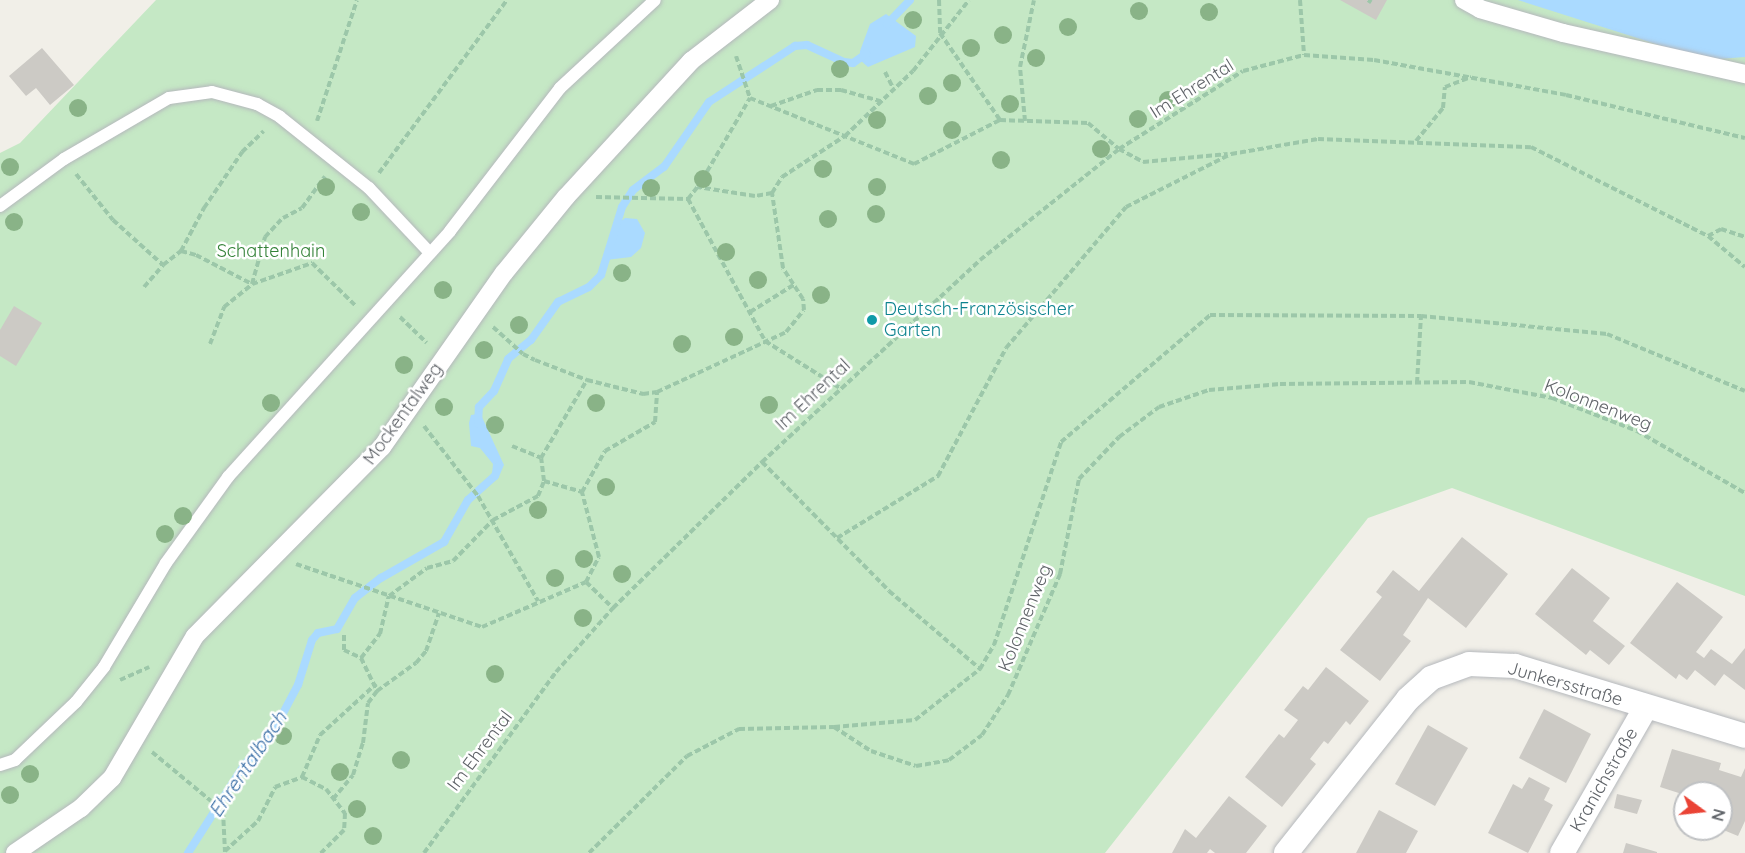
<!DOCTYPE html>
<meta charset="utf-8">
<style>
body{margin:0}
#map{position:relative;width:1745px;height:853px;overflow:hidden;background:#f1efe8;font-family:Quicksand,sans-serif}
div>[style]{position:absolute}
.green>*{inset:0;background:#c5e8c5}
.water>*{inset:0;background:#aadaff}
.stream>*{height:8px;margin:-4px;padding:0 4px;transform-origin:4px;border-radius:4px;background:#aadaff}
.building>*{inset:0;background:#cccac5}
.path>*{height:4px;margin-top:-2px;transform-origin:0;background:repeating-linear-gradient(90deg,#9cc7a9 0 6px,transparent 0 9px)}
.roads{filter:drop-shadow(0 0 2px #b5b8bc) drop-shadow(0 0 2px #b5b8bc)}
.service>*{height:12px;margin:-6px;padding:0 6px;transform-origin:6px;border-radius:6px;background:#fff}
.pedestrian>*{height:18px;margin:-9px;padding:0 9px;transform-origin:9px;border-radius:9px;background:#fff}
.minor>*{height:24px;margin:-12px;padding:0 12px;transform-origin:12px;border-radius:12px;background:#fff}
.trees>*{width:18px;height:18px;margin:-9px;border-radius:50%;background:#89b387}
.dots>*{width:16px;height:16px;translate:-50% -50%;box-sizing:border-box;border:3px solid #fff;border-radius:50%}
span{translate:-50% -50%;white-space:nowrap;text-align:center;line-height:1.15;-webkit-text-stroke:5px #fff;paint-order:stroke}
.street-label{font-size:18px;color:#5f6368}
.park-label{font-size:18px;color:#348238}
.culture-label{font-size:18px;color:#0d838f}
.left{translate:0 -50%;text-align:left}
.water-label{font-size:20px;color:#4174aa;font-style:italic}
.north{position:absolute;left:1673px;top:781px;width:60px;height:60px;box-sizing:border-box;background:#fff;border:2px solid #bfc1c3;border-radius:50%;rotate:105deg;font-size:16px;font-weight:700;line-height:24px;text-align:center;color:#5f6368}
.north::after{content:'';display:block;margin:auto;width:21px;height:27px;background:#ea4335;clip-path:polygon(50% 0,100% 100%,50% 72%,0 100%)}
</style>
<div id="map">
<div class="green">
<i style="clip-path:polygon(156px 0,1745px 0,1745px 596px,1452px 488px,1368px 518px,1105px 853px,0 853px,0 153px,20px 143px)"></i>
</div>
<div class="water">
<i style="clip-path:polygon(1518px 0,1745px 0,1745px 57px,1719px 59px,1681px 52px)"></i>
<i style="clip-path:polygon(886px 14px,916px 36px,915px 47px,868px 67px,860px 60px,860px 51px,870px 24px)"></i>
<i style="clip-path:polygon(625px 218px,637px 219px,645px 233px,641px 248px,631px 257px,606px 260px,615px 226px)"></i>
<i style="clip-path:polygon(477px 414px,481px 415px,504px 465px,497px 478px,492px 474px,493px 464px,480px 448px,471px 446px,469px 423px,471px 415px)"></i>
</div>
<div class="stream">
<i style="left:887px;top:24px;width:33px;rotate:-46deg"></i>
<i style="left:478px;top:424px;width:17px;rotate:-87deg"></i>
<i style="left:479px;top:407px;width:22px;rotate:-47deg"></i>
<i style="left:494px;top:391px;width:35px;rotate:-66deg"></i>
<i style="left:508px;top:359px;width:30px;rotate:-40deg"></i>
<i style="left:531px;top:340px;width:47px;rotate:-54.6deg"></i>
<i style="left:558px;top:302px;width:34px;rotate:-26deg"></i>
<i style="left:589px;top:287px;width:17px;rotate:-45deg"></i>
<i style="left:601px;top:275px;width:71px;rotate:-72.8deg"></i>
<i style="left:622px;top:207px;width:20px;rotate:-57deg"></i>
<i style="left:633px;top:190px;width:39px;rotate:-37deg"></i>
<i style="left:664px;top:167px;width:79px;rotate:-55.3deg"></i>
<i style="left:709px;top:102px;width:103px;rotate:-33.1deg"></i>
<i style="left:795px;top:46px;width:12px;rotate:-5deg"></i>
<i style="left:807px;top:45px;width:41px;rotate:24.7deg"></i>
<i style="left:844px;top:62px;width:9px;rotate:6deg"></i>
<i style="left:853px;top:63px;width:16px;rotate:-35deg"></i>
<i style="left:188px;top:853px;width:104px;rotate:-57.5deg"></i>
<i style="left:244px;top:765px;width:40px;rotate:-47deg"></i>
<i style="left:271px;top:736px;width:58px;rotate:-62.1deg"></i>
<i style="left:298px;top:685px;width:47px;rotate:-72.7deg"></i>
<i style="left:312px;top:640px;width:9px;rotate:-49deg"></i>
<i style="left:318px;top:633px;width:19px;rotate:-12deg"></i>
<i style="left:337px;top:629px;width:36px;rotate:-60deg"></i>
<i style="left:355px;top:598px;width:33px;rotate:-38deg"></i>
<i style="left:381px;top:578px;width:73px;rotate:-29.7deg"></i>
<i style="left:444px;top:542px;width:48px;rotate:-60.3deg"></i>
<i style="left:468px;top:500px;width:36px;rotate:-42deg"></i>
<i style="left:495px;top:476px;width:11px;rotate:-68deg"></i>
</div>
<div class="building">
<i style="clip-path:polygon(1340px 0,1387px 0,1376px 20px)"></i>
<i style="clip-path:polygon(42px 48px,74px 85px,50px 105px,36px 88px,26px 96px,9px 76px)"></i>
<i style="clip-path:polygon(14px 306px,42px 323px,16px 366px,0 356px,0 330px)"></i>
<i style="clip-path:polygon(1462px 537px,1508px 574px,1466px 628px,1428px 598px,1403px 635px,1411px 641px,1380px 681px,1340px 650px,1382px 597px,1376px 592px,1393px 570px,1419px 591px)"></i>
<i style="clip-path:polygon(1572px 568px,1610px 598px,1593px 621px,1625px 646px,1609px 665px,1590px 650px,1586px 655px,1535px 614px)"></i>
<i style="clip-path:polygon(1677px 582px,1723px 617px,1696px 652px,1704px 658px,1711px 649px,1732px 664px,1745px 648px,1745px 690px,1724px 674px,1715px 686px,1695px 670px,1687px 680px,1679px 674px,1676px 679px,1630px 643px)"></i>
<i style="clip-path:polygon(1326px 667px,1369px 701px,1350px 725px,1346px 721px,1328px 744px,1324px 741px,1310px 759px,1316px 764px,1282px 807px,1245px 777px,1279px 734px,1284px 738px,1298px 720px,1284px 710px,1303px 686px,1308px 690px)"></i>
<i style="clip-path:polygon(1544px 709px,1591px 734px,1566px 783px,1519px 758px)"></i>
<i style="clip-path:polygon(1428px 725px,1468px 748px,1435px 806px,1395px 784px)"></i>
<i style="clip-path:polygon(1672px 749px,1721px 763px,1719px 770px,1741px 777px,1745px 768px,1745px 821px,1738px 836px,1721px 829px,1721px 818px,1730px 800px,1721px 798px,1721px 793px,1685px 795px,1660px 787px)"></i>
<i style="clip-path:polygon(1529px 777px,1550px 788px,1544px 800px,1553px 805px,1528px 853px,1488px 833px,1513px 784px,1522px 789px)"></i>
<i style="clip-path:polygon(1617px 794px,1642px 800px,1637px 814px,1614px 808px)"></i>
<i style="clip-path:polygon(1229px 796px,1267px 826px,1246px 853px,1215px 853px,1210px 849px,1207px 853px,1172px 853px,1185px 829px,1196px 838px)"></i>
<i style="clip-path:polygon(1379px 810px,1418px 831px,1406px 853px,1356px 853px)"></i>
<i style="clip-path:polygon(1626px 843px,1657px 852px,1657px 853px,1623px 853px)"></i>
</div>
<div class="path">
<i style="left:939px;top:0;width:33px;rotate:88deg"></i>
<i style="left:940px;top:33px;width:106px;rotate:55.4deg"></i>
<i style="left:1000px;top:120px;width:88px;rotate:2deg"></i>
<i style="left:1088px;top:123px;width:40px;rotate:40deg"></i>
<i style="left:1119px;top:149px;width:27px;rotate:28deg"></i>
<i style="left:1143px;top:162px;width:85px;rotate:-5.4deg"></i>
<i style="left:1300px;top:0;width:55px;rotate:85.8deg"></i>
<i style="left:1368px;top:0;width:4px;rotate:34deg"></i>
<i style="left:736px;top:56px;width:44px;rotate:71.6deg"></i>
<i style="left:885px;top:72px;width:18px;rotate:63deg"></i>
<i style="left:771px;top:106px;width:49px;rotate:-19.2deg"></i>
<i style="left:817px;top:90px;width:24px"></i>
<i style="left:841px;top:90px;width:41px;rotate:15.8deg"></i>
<i style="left:317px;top:121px;width:127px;rotate:-71.7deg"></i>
<i style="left:1025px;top:121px;width:54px;rotate:-95.3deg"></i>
<i style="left:1020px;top:67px;width:68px;rotate:-78.2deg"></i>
<i style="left:1416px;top:141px;width:43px;rotate:-50.7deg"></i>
<i style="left:1443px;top:108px;width:21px;rotate:-85deg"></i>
<i style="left:1445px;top:87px;width:28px;rotate:-21deg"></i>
<i style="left:379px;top:173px;width:215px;rotate:-53.5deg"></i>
<i style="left:76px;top:174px;width:59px;rotate:51.2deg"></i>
<i style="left:113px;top:220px;width:67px;rotate:42deg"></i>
<i style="left:163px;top:265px;width:23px;rotate:-38deg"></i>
<i style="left:181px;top:251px;width:16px;rotate:15deg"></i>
<i style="left:196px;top:255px;width:63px;rotate:27.4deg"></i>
<i style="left:252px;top:284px;width:64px;rotate:-19.3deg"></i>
<i style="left:312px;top:263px;width:63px;rotate:44.4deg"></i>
<i style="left:772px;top:193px;width:17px;rotate:170deg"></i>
<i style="left:755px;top:196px;width:58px;rotate:-171deg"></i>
<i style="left:698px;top:187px;width:103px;rotate:-59.7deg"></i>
<i style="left:750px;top:98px;width:177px;rotate:21.9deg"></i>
<i style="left:914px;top:164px;width:97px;rotate:-27.1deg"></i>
<i style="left:596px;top:197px;width:92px;rotate:1.2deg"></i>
<i style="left:688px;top:199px;width:29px;rotate:-52deg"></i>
<i style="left:688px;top:199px;width:162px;rotate:61.5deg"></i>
<i style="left:765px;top:341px;width:89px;rotate:32.1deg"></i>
<i style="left:1708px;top:236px;width:15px;rotate:-28deg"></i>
<i style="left:1721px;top:229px;width:25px;rotate:18deg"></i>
<i style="left:181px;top:251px;width:49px;rotate:-61.9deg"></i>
<i style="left:204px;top:208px;width:68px;rotate:-55.8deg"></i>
<i style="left:242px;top:152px;width:30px;rotate:-44deg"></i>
<i style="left:144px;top:287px;width:29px;rotate:-49deg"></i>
<i style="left:750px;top:312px;width:53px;rotate:-31.9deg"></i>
<i style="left:400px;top:317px;width:37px;rotate:44deg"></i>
<i style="left:493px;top:327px;width:40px;rotate:42deg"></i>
<i style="left:523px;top:354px;width:13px;rotate:27deg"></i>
<i style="left:535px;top:360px;width:56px;rotate:21deg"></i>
<i style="left:587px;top:380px;width:58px;rotate:14deg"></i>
<i style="left:643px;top:394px;width:14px;rotate:-8deg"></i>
<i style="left:657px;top:392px;width:142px;rotate:-24.9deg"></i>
<i style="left:786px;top:332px;width:28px;rotate:-51deg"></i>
<i style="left:804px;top:310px;width:11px;rotate:-95deg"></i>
<i style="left:803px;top:299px;width:37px;rotate:-123deg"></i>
<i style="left:783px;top:268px;width:76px;rotate:-98.3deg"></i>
<i style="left:772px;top:193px;width:19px;rotate:-58deg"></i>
<i style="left:782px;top:177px;width:75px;rotate:-33.1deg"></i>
<i style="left:845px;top:136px;width:94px;rotate:-43.7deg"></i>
<i style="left:913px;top:71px;width:90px;rotate:-51.7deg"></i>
<i style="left:210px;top:344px;width:40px;rotate:-69deg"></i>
<i style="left:224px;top:307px;width:36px;rotate:-39deg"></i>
<i style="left:252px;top:284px;width:49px;rotate:-74.5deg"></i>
<i style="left:265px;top:237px;width:26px;rotate:-47deg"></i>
<i style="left:283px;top:218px;width:21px;rotate:-28deg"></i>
<i style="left:302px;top:208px;width:39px;rotate:-54deg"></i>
<i style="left:1417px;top:383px;width:67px;rotate:-86.6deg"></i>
<i style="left:424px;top:426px;width:88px;rotate:52.4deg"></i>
<i style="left:478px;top:496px;width:121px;rotate:60.3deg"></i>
<i style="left:512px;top:446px;width:31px;rotate:22deg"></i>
<i style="left:762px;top:462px;width:181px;rotate:45.4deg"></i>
<i style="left:889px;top:591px;width:120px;rotate:40.6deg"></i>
<i style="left:544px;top:481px;width:40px;rotate:16deg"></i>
<i style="left:837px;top:538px;width:119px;rotate:-31.5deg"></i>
<i style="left:938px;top:476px;width:145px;rotate:-62deg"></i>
<i style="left:1006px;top:348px;width:185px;rotate:-49.6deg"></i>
<i style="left:1126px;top:207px;width:118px;rotate:-26.8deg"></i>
<i style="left:1231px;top:154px;width:88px;rotate:-9.8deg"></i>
<i style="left:1318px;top:139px;width:213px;rotate:2.2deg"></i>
<i style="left:1531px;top:147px;width:198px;rotate:26.7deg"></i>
<i style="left:1708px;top:236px;width:48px;rotate:40deg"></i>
<i style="left:296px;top:564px;width:196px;rotate:18.7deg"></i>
<i style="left:482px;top:627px;width:113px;rotate:-23.4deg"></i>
<i style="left:586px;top:582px;width:37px;rotate:44deg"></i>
<i style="left:586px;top:582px;width:28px;rotate:-63deg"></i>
<i style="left:599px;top:557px;width:67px;rotate:-104.7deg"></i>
<i style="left:582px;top:492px;width:47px;rotate:-60.7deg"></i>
<i style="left:605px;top:451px;width:58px;rotate:-30.1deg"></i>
<i style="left:655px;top:422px;width:30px;rotate:-86deg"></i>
<i style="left:344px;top:635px;width:15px;rotate:90deg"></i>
<i style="left:344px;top:650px;width:19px;rotate:25deg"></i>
<i style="left:361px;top:658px;width:37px;rotate:64deg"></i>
<i style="left:361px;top:658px;width:31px;rotate:-52deg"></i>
<i style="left:380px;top:634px;width:39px;rotate:-77deg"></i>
<i style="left:389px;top:596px;width:47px;rotate:-36.4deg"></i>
<i style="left:427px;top:568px;width:27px;rotate:-15deg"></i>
<i style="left:453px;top:561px;width:57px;rotate:-45.7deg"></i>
<i style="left:493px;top:520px;width:51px;rotate:-28.1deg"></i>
<i style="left:538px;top:496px;width:16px;rotate:-68deg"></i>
<i style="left:544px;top:481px;width:23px;rotate:-97deg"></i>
<i style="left:541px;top:458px;width:91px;rotate:-59.5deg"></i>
<i style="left:120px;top:680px;width:32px;rotate:-24deg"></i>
<i style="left:834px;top:727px;width:81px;rotate:-4.9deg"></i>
<i style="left:915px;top:720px;width:83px;rotate:-38.1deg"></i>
<i style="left:980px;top:669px;width:28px;rotate:-60deg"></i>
<i style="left:994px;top:645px;width:214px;rotate:-71.7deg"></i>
<i style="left:1061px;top:442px;width:196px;rotate:-40.4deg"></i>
<i style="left:1210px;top:315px;width:211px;rotate:0.3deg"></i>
<i style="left:1421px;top:316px;width:187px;rotate:5.5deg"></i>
<i style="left:1607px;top:334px;width:149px;rotate:22.4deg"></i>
<i style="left:152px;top:752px;width:92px;rotate:39.7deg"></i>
<i style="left:223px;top:811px;width:41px;rotate:87.2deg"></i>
<i style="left:302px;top:777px;width:46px;rotate:-66.8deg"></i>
<i style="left:320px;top:735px;width:76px;rotate:-42.3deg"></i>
<i style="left:333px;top:799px;width:31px;rotate:-50deg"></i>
<i style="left:353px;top:775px;width:34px;rotate:-73deg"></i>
<i style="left:363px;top:743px;width:40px;rotate:-82.9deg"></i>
<i style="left:368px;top:703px;width:15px;rotate:-53deg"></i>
<i style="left:377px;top:691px;width:48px;rotate:-35.7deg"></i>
<i style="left:416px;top:663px;width:16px;rotate:-50deg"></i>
<i style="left:426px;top:651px;width:40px;rotate:-71.1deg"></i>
<i style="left:225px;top:851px;width:45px;rotate:-42.3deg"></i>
<i style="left:258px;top:821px;width:38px;rotate:-63deg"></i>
<i style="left:275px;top:787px;width:29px;rotate:-20deg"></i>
<i style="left:302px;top:777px;width:27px;rotate:27deg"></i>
<i style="left:326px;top:789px;width:31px;rotate:52deg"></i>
<i style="left:345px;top:813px;width:17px;rotate:93deg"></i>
<i style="left:344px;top:830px;width:33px;rotate:135deg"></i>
<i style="left:424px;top:853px;width:224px;rotate:-53.9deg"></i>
<i style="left:556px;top:672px;width:86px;rotate:-48.3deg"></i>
<i style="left:613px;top:608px;width:209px;rotate:-44.4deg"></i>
<i style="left:762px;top:462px;width:297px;rotate:-42.8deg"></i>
<i style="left:980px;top:260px;width:178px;rotate:-38.6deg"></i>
<i style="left:1119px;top:149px;width:146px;rotate:-32.2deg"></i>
<i style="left:1243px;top:71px;width:63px;rotate:-14.7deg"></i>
<i style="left:1304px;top:55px;width:70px;rotate:4.1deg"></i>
<i style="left:1374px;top:60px;width:195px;rotate:10.3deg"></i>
<i style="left:1566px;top:95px;width:184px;rotate:13.5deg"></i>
<i style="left:589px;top:853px;width:138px;rotate:-44.7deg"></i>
<i style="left:687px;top:756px;width:59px;rotate:-27.4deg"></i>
<i style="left:739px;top:729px;width:95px;rotate:-1.2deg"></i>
<i style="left:834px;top:727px;width:44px;rotate:33deg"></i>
<i style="left:871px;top:751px;width:47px;rotate:18.4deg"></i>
<i style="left:916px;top:766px;width:34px;rotate:-10deg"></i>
<i style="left:949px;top:760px;width:41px;rotate:-37.1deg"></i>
<i style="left:982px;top:735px;width:48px;rotate:-57deg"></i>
<i style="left:1008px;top:695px;width:132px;rotate:-66.7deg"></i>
<i style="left:1060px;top:574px;width:97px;rotate:-78.7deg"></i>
<i style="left:1079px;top:479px;width:58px;rotate:-46.4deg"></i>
<i style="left:1119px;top:437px;width:50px;rotate:-36.9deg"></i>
<i style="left:1159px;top:407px;width:53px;rotate:-18.8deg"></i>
<i style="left:1209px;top:390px;width:71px;rotate:-4.8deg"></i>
<i style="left:1280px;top:384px;width:189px;rotate:-0.6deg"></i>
<i style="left:1469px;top:382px;width:85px;rotate:10.9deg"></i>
<i style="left:1552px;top:398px;width:91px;rotate:21.2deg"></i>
<i style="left:1637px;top:431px;width:125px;rotate:29.9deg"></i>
</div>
<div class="roads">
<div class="service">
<i style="left:0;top:206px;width:79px;rotate:-36.3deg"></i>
<i style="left:64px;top:159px;width:121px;rotate:-30.2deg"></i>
<i style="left:169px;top:98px;width:43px;rotate:-7.9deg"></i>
<i style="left:212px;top:92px;width:47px;rotate:14.9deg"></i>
<i style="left:257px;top:104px;width:26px;rotate:29deg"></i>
<i style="left:280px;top:117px;width:114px;rotate:38.6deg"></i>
<i style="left:369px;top:188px;width:89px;rotate:46.8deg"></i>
<i style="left:0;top:765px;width:16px;rotate:-18deg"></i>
<i style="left:15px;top:760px;width:84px;rotate:-43.6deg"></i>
<i style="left:76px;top:702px;width:45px;rotate:-51.3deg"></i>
<i style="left:104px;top:667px;width:121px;rotate:-59.2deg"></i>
<i style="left:166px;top:563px;width:106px;rotate:-54.2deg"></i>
<i style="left:228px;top:477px;width:331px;rotate:-47.9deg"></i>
<i style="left:450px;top:231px;width:180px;rotate:-52.4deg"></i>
<i style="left:560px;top:88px;width:129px;rotate:-42.8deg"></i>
</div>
<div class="pedestrian">
<i style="left:1464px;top:0;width:18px;rotate:29deg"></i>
<i style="left:1480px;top:9px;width:86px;rotate:16.1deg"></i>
<i style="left:1563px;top:33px;width:187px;rotate:12.7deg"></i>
<i style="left:15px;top:853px;width:80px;rotate:-34.3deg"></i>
<i style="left:81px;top:808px;width:43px;rotate:-44.1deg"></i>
<i style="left:112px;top:778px;width:164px;rotate:-59.7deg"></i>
<i style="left:195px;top:636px;width:266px;rotate:-45.3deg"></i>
<i style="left:382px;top:447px;width:213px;rotate:-55deg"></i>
<i style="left:504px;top:273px;width:98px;rotate:-50.8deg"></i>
<i style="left:566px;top:197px;width:185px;rotate:-47.4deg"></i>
<i style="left:691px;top:61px;width:100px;rotate:-37.7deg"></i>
</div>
<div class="minor">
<i style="left:1286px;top:853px;width:196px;rotate:-51.6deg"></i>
<i style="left:1408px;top:699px;width:31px;rotate:-42deg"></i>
<i style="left:1431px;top:678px;width:40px;rotate:-20.2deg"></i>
<i style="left:1469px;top:664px;width:46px;rotate:2.5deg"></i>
<i style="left:1515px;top:666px;width:240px;rotate:16.9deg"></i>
<i style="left:1562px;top:853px;width:168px;rotate:-60.1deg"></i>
</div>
</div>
<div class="trees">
<i style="left:1139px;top:11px"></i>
<i style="left:1209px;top:12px"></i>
<i style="left:913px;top:20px"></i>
<i style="left:1068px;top:27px"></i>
<i style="left:1003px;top:35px"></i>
<i style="left:971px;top:48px"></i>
<i style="left:1036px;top:58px"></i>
<i style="left:840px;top:69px"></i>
<i style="left:952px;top:83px"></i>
<i style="left:928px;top:96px"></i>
<i style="left:1168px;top:100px"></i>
<i style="left:1010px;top:104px"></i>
<i style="left:78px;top:108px"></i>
<i style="left:1138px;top:119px"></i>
<i style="left:877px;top:120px"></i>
<i style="left:952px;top:130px"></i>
<i style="left:1101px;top:149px"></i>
<i style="left:1001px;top:160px"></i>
<i style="left:10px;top:167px"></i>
<i style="left:823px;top:169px"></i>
<i style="left:703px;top:179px"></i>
<i style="left:326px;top:187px"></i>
<i style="left:877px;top:187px"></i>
<i style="left:651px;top:188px"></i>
<i style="left:361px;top:212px"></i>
<i style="left:876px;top:214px"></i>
<i style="left:828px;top:219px"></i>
<i style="left:14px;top:222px"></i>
<i style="left:726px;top:252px"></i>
<i style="left:622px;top:273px"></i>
<i style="left:758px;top:280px"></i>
<i style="left:443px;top:290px"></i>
<i style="left:821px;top:295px"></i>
<i style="left:519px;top:325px"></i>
<i style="left:734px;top:337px"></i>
<i style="left:682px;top:344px"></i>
<i style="left:484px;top:350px"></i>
<i style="left:404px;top:365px"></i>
<i style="left:271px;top:403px"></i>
<i style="left:596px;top:403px"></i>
<i style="left:769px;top:405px"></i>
<i style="left:444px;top:407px"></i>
<i style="left:495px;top:425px"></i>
<i style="left:606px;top:487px"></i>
<i style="left:538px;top:510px"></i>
<i style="left:183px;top:516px"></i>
<i style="left:165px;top:534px"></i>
<i style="left:584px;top:559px"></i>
<i style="left:622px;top:574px"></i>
<i style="left:555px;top:578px"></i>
<i style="left:583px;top:618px"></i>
<i style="left:495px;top:674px"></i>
<i style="left:283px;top:736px"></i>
<i style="left:401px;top:760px"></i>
<i style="left:340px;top:772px"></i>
<i style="left:30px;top:774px"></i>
<i style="left:10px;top:795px"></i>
<i style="left:357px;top:809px"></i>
<i style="left:373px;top:836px"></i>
</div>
<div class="dots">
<i style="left:872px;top:320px;background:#0f9aa8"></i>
</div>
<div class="street-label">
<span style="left:1192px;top:89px;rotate:-32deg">Im Ehrental</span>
<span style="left:813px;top:395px;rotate:-43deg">Im Ehrental</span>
<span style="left:1598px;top:405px;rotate:21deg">Kolonnenweg</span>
<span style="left:403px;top:414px;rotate:-54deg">Mockentalweg</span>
<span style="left:1025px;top:618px;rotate:-68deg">Kolonnenweg</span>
<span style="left:1565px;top:684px;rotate:16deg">Junkersstraße</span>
<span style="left:480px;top:751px;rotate:-53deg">Im Ehrental</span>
<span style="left:1604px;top:780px;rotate:-60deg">Kranichstraße</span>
</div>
<div class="park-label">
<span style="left:271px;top:251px">Schattenhain</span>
</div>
<div class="culture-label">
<span class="left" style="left:884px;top:320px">Deutsch-Französischer<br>Garten</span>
</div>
<div class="water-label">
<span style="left:247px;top:764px;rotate:-56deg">Ehrentalbach</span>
</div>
<div class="north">N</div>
</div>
